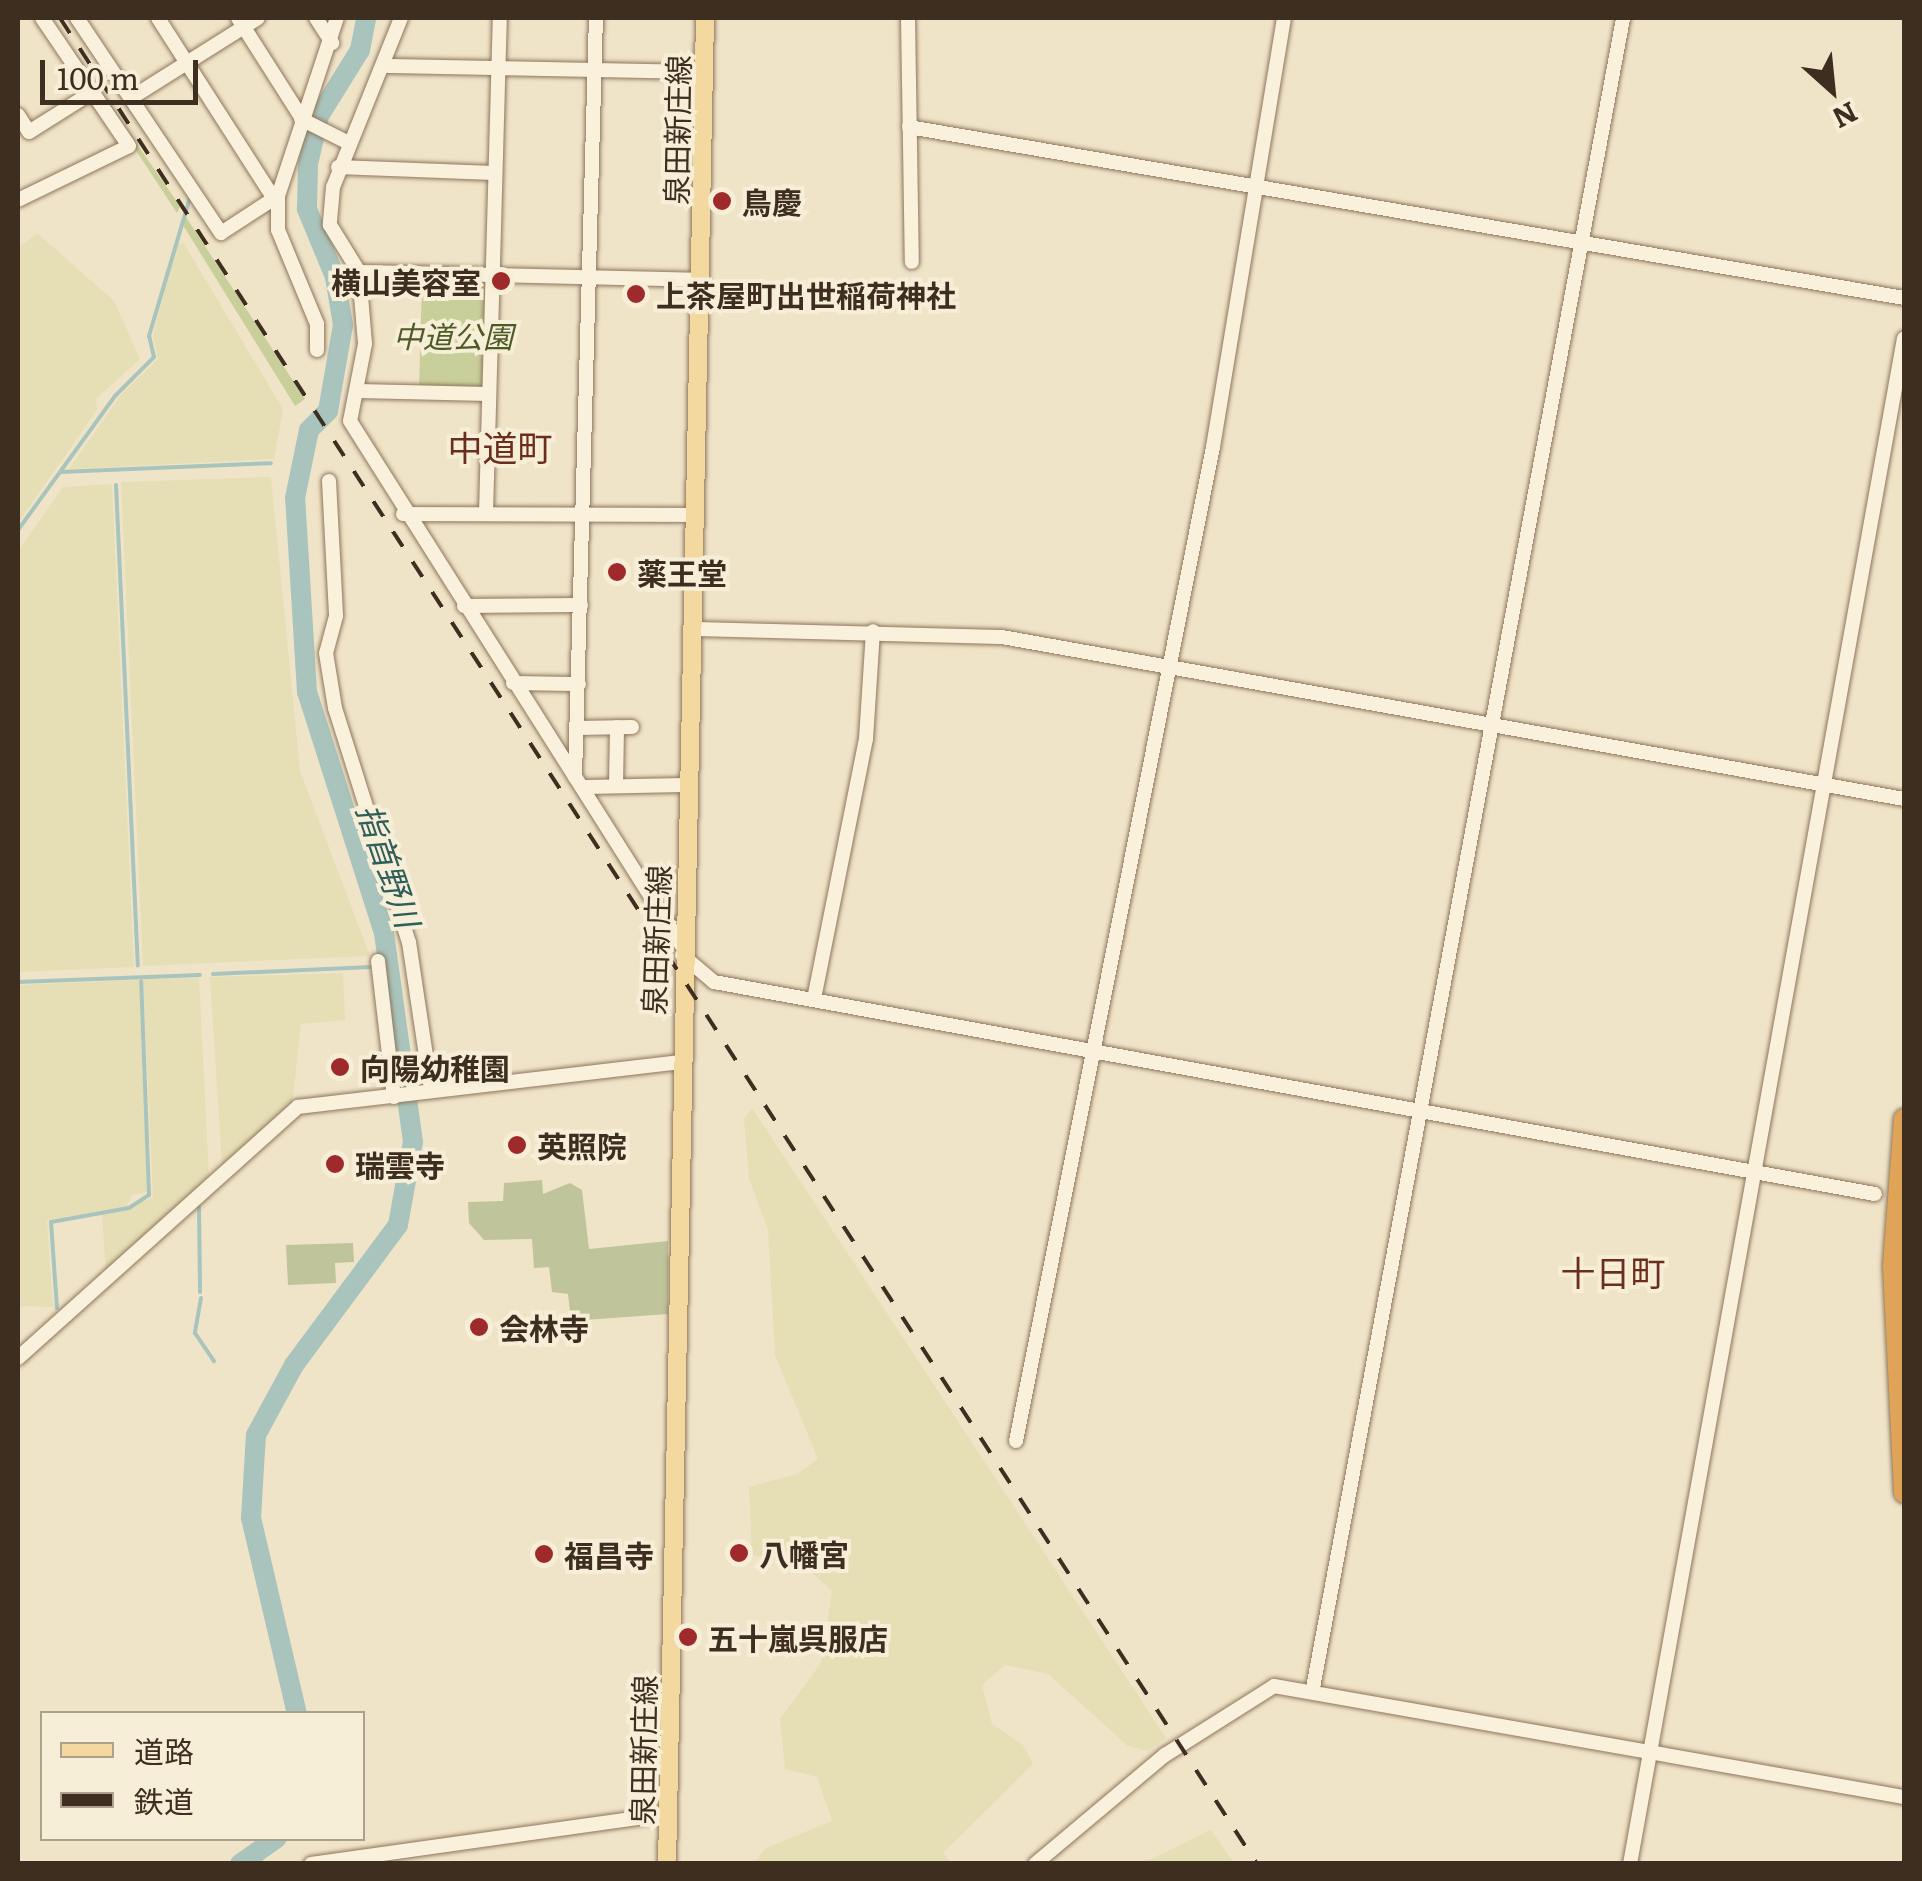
<!DOCTYPE html>
<meta charset="utf-8">
<style>
body{margin:0}
#map{position:relative;width:1922px;height:1881px;overflow:hidden;background:#f0e4c8;font-family:Literata,"Noto Sans JP",serif}
div>[style]{position:absolute}
.farmland>*{inset:0;background:#e6deb5}
.green>*{inset:0;background:#c9cf9b}
.cemetery>*{inset:0;background:#bfc49a}
.stream>*{height:4px;margin:-2px;padding:0 2px;transform-origin:2px;border-radius:2px;background:#a9c4bc}
.river>*{height:20px;margin:-10px;padding:0 10px;transform-origin:10px;border-radius:10px;background:#a9c4bc}
.roads{filter:drop-shadow(0 0 2px #8d765c) drop-shadow(0 0 2px #8d765c)}
.minor>*{height:14px;margin:-7px;padding:0 7px;transform-origin:7px;border-radius:7px;background:#faf1dc}
.major>*{height:18px;margin:-9px;padding:0 9px;transform-origin:9px;border-radius:9px;background:#f3d9a0}
.highway>*{height:20px;margin:-10px;padding:0 10px;transform-origin:10px;border-radius:10px;background:#e0a458}
.rail>*{height:4px;margin-top:-2px;transform-origin:0;background:repeating-linear-gradient(90deg,#3d2e20 0 18px,transparent 0 36px)}
.dots>*{width:28px;height:28px;translate:-50% -50%;box-sizing:border-box;border:5px solid #f7eed8;border-radius:50%}
span{translate:-50% -50%;white-space:nowrap;text-align:center;line-height:1.15;-webkit-text-stroke:8px #f7eed8;paint-order:stroke}
.street-label{font-size:30px;color:#3d2e20}
.poi-label{font-size:30px;color:#3d2e20;font-weight:700}
.left{translate:0 -50%;text-align:left}
.right{translate:-100% -50%;text-align:right}
.park-label{font-size:30px;color:#4d5a26;font-style:italic}
.water-label{font-size:32px;color:#2f5d5a;font-style:italic}
.quarter-label{font-size:35px;color:#6b2e1e}
.frame{position:absolute;inset:0;border:20px solid #3d2e20;pointer-events:none}
.legend{position:absolute;left:40px;top:1711px;width:325px;height:130px;box-sizing:border-box;background:#f7eed8;border:2px solid #ada18e;margin:0;padding:12px 18px;list-style:none;font-size:30px;color:#3d2e20}
.legend li{display:flex;align-items:center;gap:20px;height:50px}
.legend b{width:50px;border:2px solid #ada18e}
.north{position:absolute;left:1782px;top:40px;width:100px;height:100px;-webkit-text-stroke:8px #f7eed8;paint-order:stroke;rotate:153deg;font-size:28px;font-weight:700;line-height:40px;text-align:center;color:#3d2e20}
.north::after{content:'';display:block;margin:auto;width:35px;height:45px;background:#3d2e20;clip-path:polygon(50% 0,100% 100%,50% 72%,0 100%)}
.scale{position:absolute;left:40px;top:60px;width:158px;height:45px;box-sizing:border-box;border:5px solid #3d2e20;border-top:0;padding-left:12px;font-size:30px;line-height:35px;white-space:nowrap;color:#3d2e20;-webkit-text-stroke:8px #f7eed8;paint-order:stroke}
</style>
<div id="map">
<div class="farmland">
<i style="clip-path:polygon(37px 233px,114px 301px,140px 359px,96px 399px,97px 410px,18px 523px,18px 248px)"></i>
<i style="clip-path:polygon(176px 244px,184px 244px,283px 409px,274px 459px,69px 469px,121px 395px,158px 359px,153px 336px)"></i>
<i style="clip-path:polygon(271px 477px,300px 771px,370px 956px,143px 966px,121px 482px)"></i>
<i style="clip-path:polygon(112px 484px,134px 967px,18px 972px,18px 551px,63px 487px)"></i>
<i style="clip-path:polygon(343px 973px,345px 1020px,301px 1024px,292px 1106px,222px 1166px,210px 977px)"></i>
<i style="clip-path:polygon(199px 978px,209px 1176px,106px 1272px,102px 1214px,153px 1198px,143px 979px)"></i>
<i style="clip-path:polygon(139px 980px,147px 1192px,132px 1195px,126px 1207px,47px 1220px,53px 1307px,18px 1306px,18px 985px)"></i>
<i style="clip-path:polygon(752px 1108px,1166px 1738px,1148px 1751px,1128px 1746px,1048px 1674px,1005px 1665px,982px 1685px,992px 1724px,1023px 1745px,1033px 1764px,943px 1853px,952px 1863px,753px 1863px,766px 1848px,832px 1821px,817px 1777px,785px 1769px,780px 1719px,821px 1663px,832px 1591px,803px 1565px,752px 1555px,749px 1487px,797px 1474px,818px 1459px,775px 1355px,768px 1230px,749px 1178px,744px 1119px)"></i>
<i style="clip-path:polygon(1211px 1830px,1234px 1863px,1122px 1863px,1151px 1859px)"></i>
</div>
<div class="green">
<i style="clip-path:polygon(49px 18px,180px 206px,177px 213px)"></i>
<i style="clip-path:polygon(184px 214px,305px 399px,295px 406px,181px 222px)"></i>
<i style="clip-path:polygon(422px 282px,486px 284px,484px 388px,419px 387px)"></i>
</div>
<div class="cemetery">
<i style="clip-path:polygon(542px 1180px,543px 1194px,570px 1183px,582px 1190px,589px 1249px,668px 1241px,668px 1314px,571px 1321px,568px 1294px,552px 1292px,549px 1267px,534px 1268px,532px 1239px,484px 1240px,469px 1223px,468px 1202px,503px 1201px,504px 1183px)"></i>
<i style="clip-path:polygon(353px 1243px,354px 1262px,335px 1263px,336px 1283px,288px 1285px,286px 1245px)"></i>
</div>
<div class="stream">
<i style="left:60px;top:472px;width:211px;rotate:-2.4deg"></i>
<i style="left:116px;top:485px;width:481px;rotate:87.4deg"></i>
<i style="left:18px;top:530px;width:165px;rotate:-54.1deg"></i>
<i style="left:115px;top:396px;width:55px;rotate:-45deg"></i>
<i style="left:154px;top:357px;width:22px;rotate:-103deg"></i>
<i style="left:149px;top:336px;width:144px;rotate:-73.5deg"></i>
<i style="left:213px;top:974px;width:158px;rotate:-2.5deg"></i>
<i style="left:18px;top:982px;width:182px;rotate:-2.2deg"></i>
<i style="left:199px;top:1207px;width:85px;rotate:89.3deg"></i>
<i style="left:201px;top:1298px;width:36px;rotate:100deg"></i>
<i style="left:195px;top:1333px;width:34px;rotate:56deg"></i>
<i style="left:57px;top:1308px;width:86px;rotate:-94deg"></i>
<i style="left:51px;top:1222px;width:79px;rotate:-10.2deg"></i>
<i style="left:129px;top:1208px;width:24px;rotate:-33deg"></i>
<i style="left:149px;top:1195px;width:214px;rotate:-92.1deg"></i>
</div>
<div class="river">
<i style="left:297px;top:1714px;width:201px;rotate:-103.2deg"></i>
<i style="left:251px;top:1518px;width:83px;rotate:-86.6deg"></i>
<i style="left:256px;top:1435px;width:80px;rotate:-61.5deg"></i>
<i style="left:294px;top:1365px;width:174px;rotate:-53.4deg"></i>
<i style="left:398px;top:1225px;width:84px;rotate:-79.8deg"></i>
<i style="left:413px;top:1142px;width:211px;rotate:-97.9deg"></i>
<i style="left:384px;top:933px;width:253px;rotate:-107.7deg"></i>
<i style="left:307px;top:692px;width:194px;rotate:-93.5deg"></i>
<i style="left:295px;top:498px;width:69px;rotate:-78.4deg"></i>
<i style="left:309px;top:430px;width:27px;rotate:-45deg"></i>
<i style="left:328px;top:411px;width:87px;rotate:-80.1deg"></i>
<i style="left:343px;top:325px;width:49px;rotate:-99.5deg"></i>
<i style="left:335px;top:277px;width:74px;rotate:-112.4deg"></i>
<i style="left:307px;top:209px;width:45px;rotate:-88.7deg"></i>
<i style="left:308px;top:164px;width:49px;rotate:-77.1deg"></i>
<i style="left:319px;top:116px;width:78px;rotate:-58.2deg"></i>
<i style="left:360px;top:50px;width:33px;rotate:-79deg"></i>
<i style="left:240px;top:1864px;width:45px;rotate:-35.1deg"></i>
</div>
<div class="roads">
<div class="minor">
<i style="left:77px;top:18px;width:259px;rotate:56.2deg"></i>
<i style="left:221px;top:233px;width:68px;rotate:-33deg"></i>
<i style="left:158px;top:18px;width:215px;rotate:57.3deg"></i>
<i style="left:238px;top:18px;width:117px;rotate:57.5deg"></i>
<i style="left:316px;top:18px;width:30px;rotate:57deg"></i>
<i style="left:401px;top:18px;width:182px;rotate:111.9deg"></i>
<i style="left:333px;top:187px;width:38px;rotate:95deg"></i>
<i style="left:330px;top:225px;width:55px;rotate:58.3deg"></i>
<i style="left:359px;top:272px;width:72px;rotate:85.2deg"></i>
<i style="left:365px;top:344px;width:78px;rotate:101deg"></i>
<i style="left:350px;top:421px;width:621px;rotate:57.69deg"></i>
<i style="left:908px;top:18px;width:244px;rotate:89.1deg"></i>
<i style="left:385px;top:66px;width:319px;rotate:1.1deg"></i>
<i style="left:131px;top:98px;width:150px;rotate:-32.2deg"></i>
<i style="left:18px;top:115px;width:20px;rotate:57deg"></i>
<i style="left:29px;top:132px;width:73px;rotate:-32.2deg"></i>
<i style="left:301px;top:119px;width:49px;rotate:26.6deg"></i>
<i style="left:909px;top:127px;width:1010px;rotate:9.75deg"></i>
<i style="left:338px;top:167px;width:155px;rotate:2.2deg"></i>
<i style="left:18px;top:200px;width:123px;rotate:-25.9deg"></i>
<i style="left:129px;top:146px;width:155px;rotate:-124.2deg"></i>
<i style="left:359px;top:272px;width:341px;rotate:1.3deg"></i>
<i style="left:317px;top:350px;width:26px;rotate:-90deg"></i>
<i style="left:317px;top:324px;width:102px;rotate:-112.5deg"></i>
<i style="left:278px;top:230px;width:34px;rotate:-90deg"></i>
<i style="left:278px;top:196px;width:188px;rotate:-71.7deg"></i>
<i style="left:358px;top:391px;width:130px;rotate:1.3deg"></i>
<i style="left:329px;top:481px;width:135px;rotate:87deg"></i>
<i style="left:336px;top:616px;width:38px;rotate:105deg"></i>
<i style="left:326px;top:653px;width:56px;rotate:80.7deg"></i>
<i style="left:335px;top:708px;width:245px;rotate:72.5deg"></i>
<i style="left:409px;top:942px;width:149px;rotate:81.5deg"></i>
<i style="left:486px;top:513px;width:495px;rotate:-88.4deg"></i>
<i style="left:403px;top:514px;width:294px;rotate:0.2deg"></i>
<i style="left:464px;top:606px;width:117px;rotate:-0.5deg"></i>
<i style="left:694px;top:629px;width:308px;rotate:1.5deg"></i>
<i style="left:1002px;top:637px;width:916px;rotate:10.18deg"></i>
<i style="left:513px;top:683px;width:66px;rotate:0.9deg"></i>
<i style="left:577px;top:728px;width:55px;rotate:-1deg"></i>
<i style="left:575px;top:777px;width:759px;rotate:-88.42deg"></i>
<i style="left:616px;top:786px;width:59px;rotate:-89deg"></i>
<i style="left:582px;top:787px;width:106px;rotate:-1.1deg"></i>
<i style="left:682px;top:955px;width:42px;rotate:40.2deg"></i>
<i style="left:714px;top:982px;width:1180px;rotate:10.35deg"></i>
<i style="left:378px;top:961px;width:137px;rotate:83.3deg"></i>
<i style="left:814px;top:999px;width:265px;rotate:-78.7deg"></i>
<i style="left:866px;top:739px;width:108px;rotate:-86.3deg"></i>
<i style="left:18px;top:1358px;width:376px;rotate:-41.9deg"></i>
<i style="left:298px;top:1107px;width:387px;rotate:-6.7deg"></i>
<i style="left:1016px;top:1441px;width:1013px;rotate:-78.79deg"></i>
<i style="left:1213px;top:447px;width:435px;rotate:-80.6deg"></i>
<i style="left:1313px;top:1688px;width:1699px;rotate:-79.48deg"></i>
<i style="left:311px;top:1864px;width:360px;rotate:-8deg"></i>
<i style="left:1035px;top:1864px;width:170px;rotate:-40deg"></i>
<i style="left:1165px;top:1755px;width:129px;rotate:-32.3deg"></i>
<i style="left:1274px;top:1686px;width:640px;rotate:9.99deg"></i>
<i style="left:1630px;top:1864px;width:1550px;rotate:-79.82deg"></i>
</div>
<div class="major">
<i style="left:667px;top:1864px;width:1846px;rotate:-88.82deg"></i>
</div>
<div class="highway">
<i style="left:1904px;top:1119px;width:147px;rotate:94.3deg"></i>
<i style="left:1893px;top:1266px;width:227px;rotate:87.2deg"></i>
</div>
</div>
<div class="rail">
<i style="left:60px;top:18px;width:2200px;rotate:57.04deg"></i>
</div>
<div class="dots">
<i style="left:722px;top:201px;background:#9e2a2b"></i>
<i style="left:501px;top:281px;background:#9e2a2b"></i>
<i style="left:636px;top:294px;background:#9e2a2b"></i>
<i style="left:617px;top:572px;background:#9e2a2b"></i>
<i style="left:340px;top:1067px;background:#9e2a2b"></i>
<i style="left:517px;top:1145px;background:#9e2a2b"></i>
<i style="left:335px;top:1164px;background:#9e2a2b"></i>
<i style="left:479px;top:1327px;background:#9e2a2b"></i>
<i style="left:739px;top:1553px;background:#9e2a2b"></i>
<i style="left:544px;top:1554px;background:#9e2a2b"></i>
<i style="left:688px;top:1637px;background:#9e2a2b"></i>
</div>
<div class="street-label">
<span style="left:676px;top:130px;rotate:-89deg">泉田新庄線</span>
<span style="left:655px;top:940px;rotate:-88deg">泉田新庄線</span>
<span style="left:642px;top:1750px;rotate:-89deg">泉田新庄線</span>
</div>
<div class="poi-label">
<span class="left" style="left:742px;top:201px">鳥慶</span>
<span class="right" style="left:481px;top:281px">横山美容室</span>
<span class="left" style="left:656px;top:294px">上茶屋町出世稲荷神社</span>
<span class="left" style="left:637px;top:572px">薬王堂</span>
<span class="left" style="left:360px;top:1067px">向陽幼稚園</span>
<span class="left" style="left:537px;top:1145px">英照院</span>
<span class="left" style="left:355px;top:1164px">瑞雲寺</span>
<span class="left" style="left:499px;top:1327px">会林寺</span>
<span class="left" style="left:759px;top:1553px">八幡宮</span>
<span class="left" style="left:564px;top:1554px">福昌寺</span>
<span class="left" style="left:708px;top:1637px">五十嵐呉服店</span>
</div>
<div class="park-label">
<span style="left:453px;top:335px">中道公園</span>
</div>
<div class="water-label">
<span style="left:390px;top:865px;rotate:71deg">指首野川</span>
</div>
<div class="quarter-label">
<span style="left:500px;top:446px">中道町</span>
<span style="left:1613px;top:1271px">十日町</span>
</div>
<div class="frame"></div>
<ul class="legend">
<li><b style="height:12px;background:#f3d9a0"></b>道路</li>
<li><b style="height:12px;background:#3d2e20"></b>鉄道</li>
</ul>
<div class="north">N</div>
<div class="scale">100 m</div>
</div>
